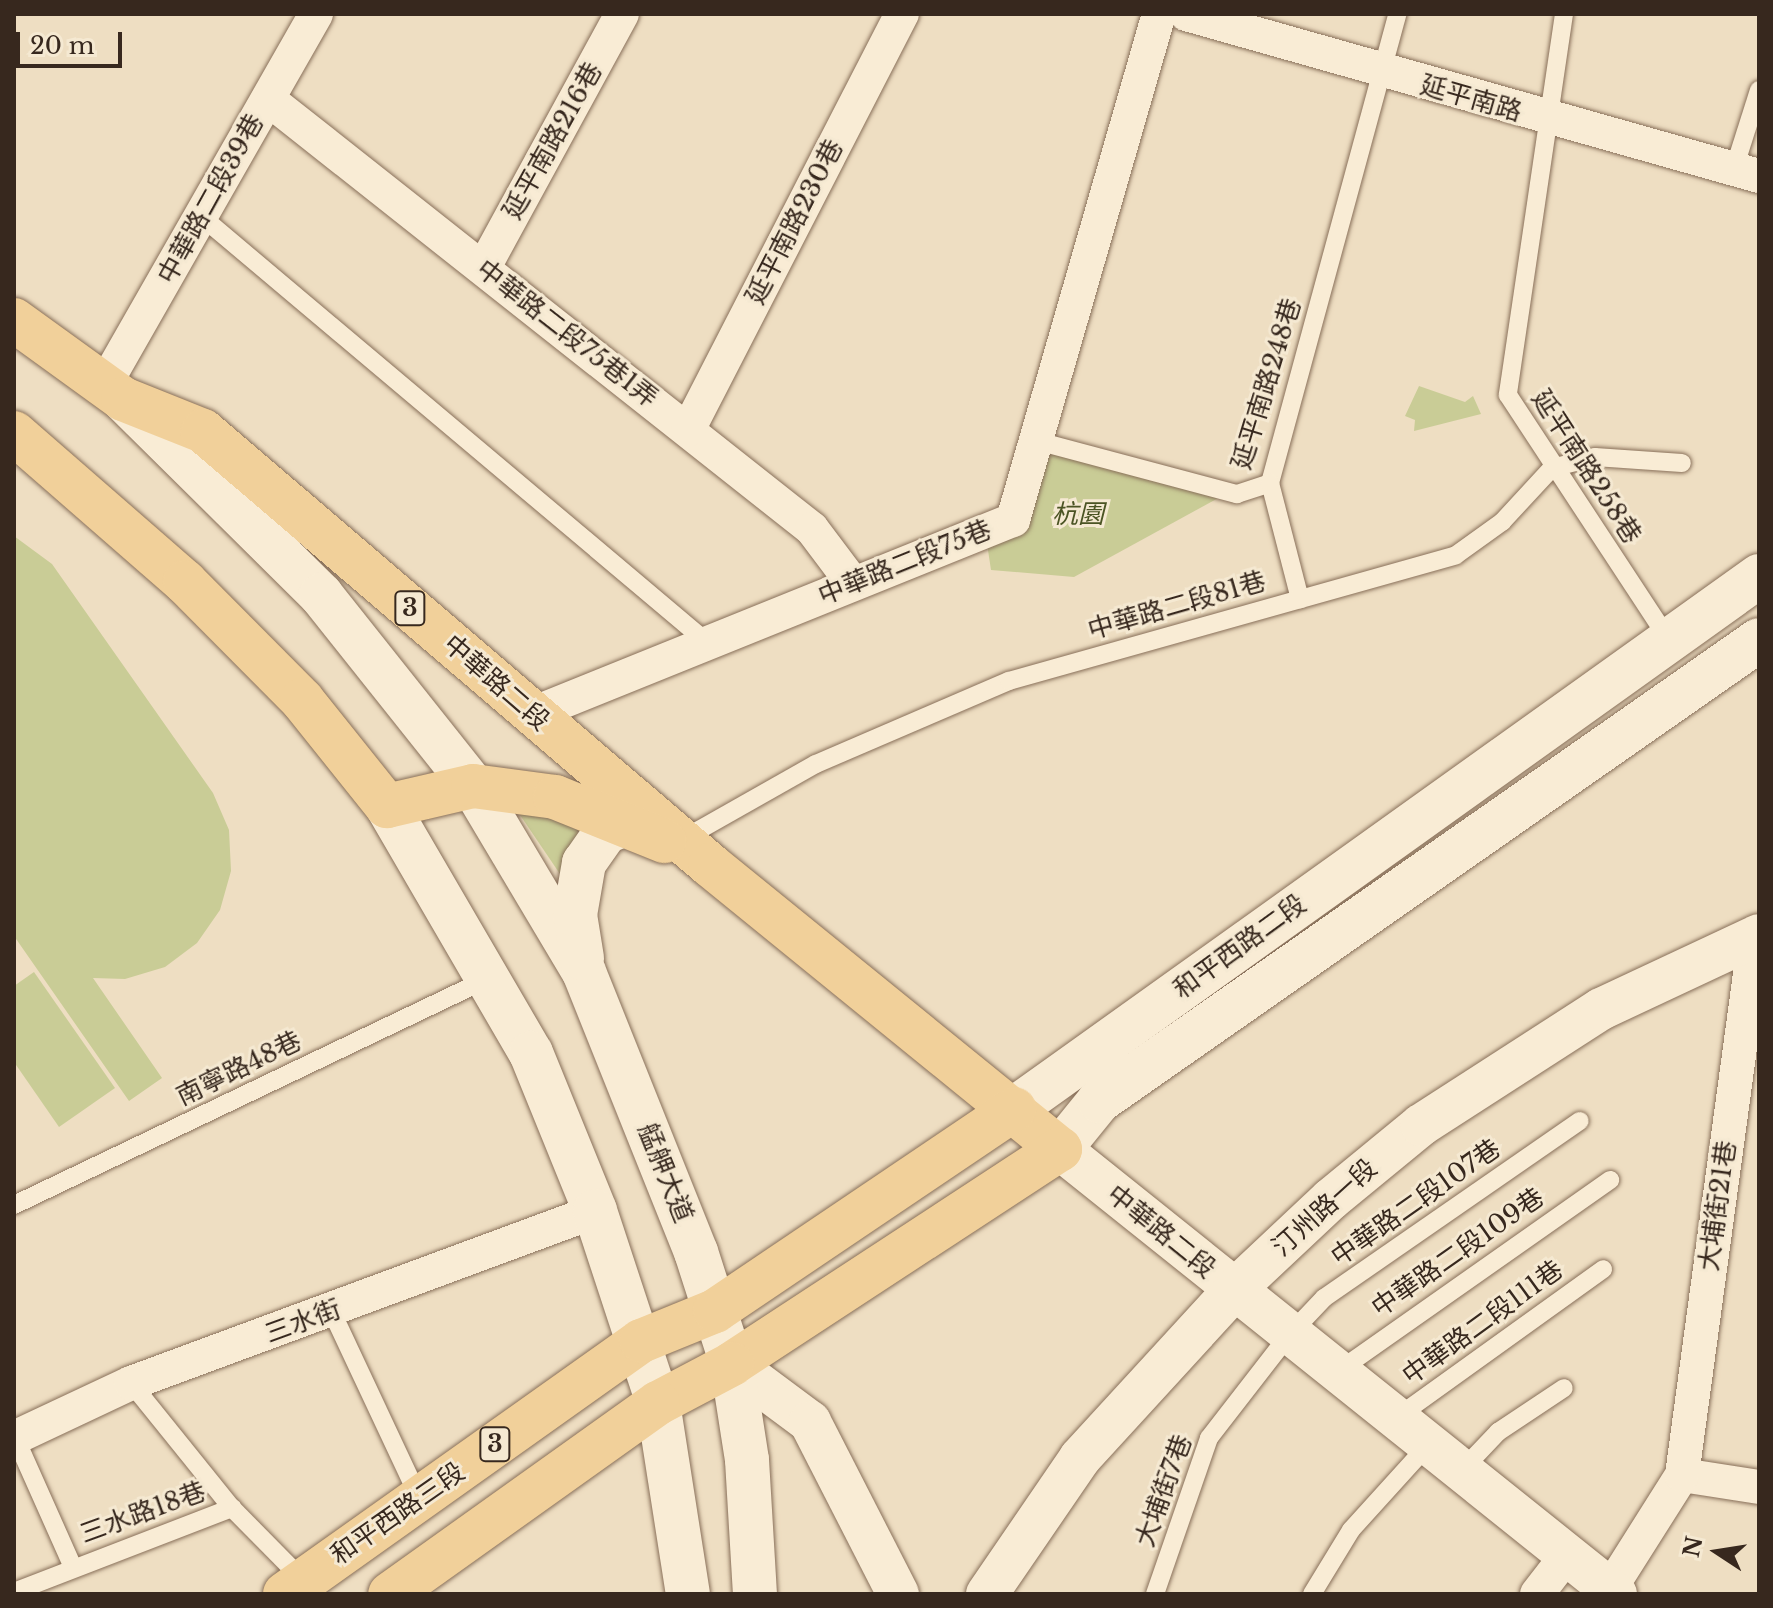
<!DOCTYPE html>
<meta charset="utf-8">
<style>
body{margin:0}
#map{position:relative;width:1773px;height:1608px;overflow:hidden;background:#eedec2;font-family:"Libre Baskerville","Noto Sans TC",serif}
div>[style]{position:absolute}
.green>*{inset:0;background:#c9cc96}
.roads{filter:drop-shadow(0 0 2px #886f59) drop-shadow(0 0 2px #886f59)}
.service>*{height:18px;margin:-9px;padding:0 9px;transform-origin:9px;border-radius:9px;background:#f9ecd5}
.minor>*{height:34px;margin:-17px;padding:0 17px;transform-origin:17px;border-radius:17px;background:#f9ecd5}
.tertiary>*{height:42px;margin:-21px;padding:0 21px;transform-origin:21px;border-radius:21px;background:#f9ecd5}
.secondary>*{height:44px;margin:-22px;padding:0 22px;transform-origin:22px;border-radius:22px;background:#f9ecd5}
.primary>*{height:44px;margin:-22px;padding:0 22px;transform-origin:22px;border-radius:22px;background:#f1d09a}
span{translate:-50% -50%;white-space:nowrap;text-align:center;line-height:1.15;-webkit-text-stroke:6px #f5e9d2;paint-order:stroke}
.shield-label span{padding:2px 6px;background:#f5e9d2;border:2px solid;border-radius:6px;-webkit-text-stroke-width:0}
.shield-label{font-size:24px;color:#37281e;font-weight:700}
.street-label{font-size:26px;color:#37281e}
.park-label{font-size:26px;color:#4b5424;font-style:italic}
.frame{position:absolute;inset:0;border:16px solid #37281e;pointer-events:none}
.north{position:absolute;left:1677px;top:1512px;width:80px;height:80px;-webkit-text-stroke:6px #f5e9d2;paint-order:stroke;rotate:282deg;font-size:22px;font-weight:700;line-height:32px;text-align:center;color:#37281e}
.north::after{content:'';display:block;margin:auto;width:28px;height:36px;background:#37281e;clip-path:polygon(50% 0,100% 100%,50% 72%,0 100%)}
.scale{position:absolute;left:16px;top:32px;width:106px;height:36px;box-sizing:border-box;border:4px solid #37281e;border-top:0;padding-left:10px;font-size:24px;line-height:28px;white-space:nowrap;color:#37281e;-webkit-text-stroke:6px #f5e9d2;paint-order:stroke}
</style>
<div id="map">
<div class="green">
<i style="clip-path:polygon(1419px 386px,1465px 402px,1473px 396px,1481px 414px,1414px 431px,1415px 420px,1405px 416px)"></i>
<i style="clip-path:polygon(1044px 452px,1222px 496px,1074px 577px,991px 570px,986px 537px)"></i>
<i style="clip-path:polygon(14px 536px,52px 564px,213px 793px,229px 830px,231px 871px,220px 910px,197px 943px,165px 967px,125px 979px,93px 978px,162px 1078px,129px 1101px,14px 936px)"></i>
<i style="clip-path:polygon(518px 812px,577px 821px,582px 833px,562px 877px)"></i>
<i style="clip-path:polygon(34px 972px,115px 1088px,59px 1127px,14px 1062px,14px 986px)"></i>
</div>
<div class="roads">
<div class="service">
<i style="left:1564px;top:14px;width:385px;rotate:98.4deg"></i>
<i style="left:1508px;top:395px;width:292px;rotate:56.7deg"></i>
<i style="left:1734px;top:169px;width:83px;rotate:-72.4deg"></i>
<i style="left:202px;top:217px;width:663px;rotate:40.1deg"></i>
<i style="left:1041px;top:442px;width:203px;rotate:14.9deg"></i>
<i style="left:1237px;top:494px;width:35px;rotate:-18deg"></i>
<i style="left:1270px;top:483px;width:486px;rotate:-74.8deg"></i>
<i style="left:1270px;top:483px;width:120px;rotate:75.5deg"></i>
<i style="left:685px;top:838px;width:150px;rotate:-29.5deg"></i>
<i style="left:816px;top:764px;width:210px;rotate:-23.3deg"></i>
<i style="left:1009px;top:681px;width:464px;rotate:-15.7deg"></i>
<i style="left:1456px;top:555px;width:57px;rotate:-35.7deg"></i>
<i style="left:1502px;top:522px;width:74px;rotate:-47.2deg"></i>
<i style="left:1552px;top:468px;width:44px;rotate:-14.3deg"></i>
<i style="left:1595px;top:457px;width:87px;rotate:3.9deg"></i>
<i style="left:14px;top:1205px;width:524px;rotate:-25.54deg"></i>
<i style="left:332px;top:1312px;width:205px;rotate:64.9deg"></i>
<i style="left:1337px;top:1372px;width:334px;rotate:-35.1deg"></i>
<i style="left:131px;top:1383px;width:161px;rotate:51.1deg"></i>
<i style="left:232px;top:1508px;width:103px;rotate:45.4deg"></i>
<i style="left:1396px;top:1418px;width:255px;rotate:-35.7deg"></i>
<i style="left:15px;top:1437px;width:142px;rotate:66deg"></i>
<i style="left:1461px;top:1471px;width:54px;rotate:-46.5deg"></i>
<i style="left:1498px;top:1432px;width:79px;rotate:-33.7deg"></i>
<i style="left:14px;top:1592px;width:234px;rotate:-21.1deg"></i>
<i style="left:1155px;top:1594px;width:165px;rotate:-70.9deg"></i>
<i style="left:1209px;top:1438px;width:130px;rotate:-52.2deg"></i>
<i style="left:1289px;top:1335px;width:51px;rotate:-46.6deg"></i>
<i style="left:1324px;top:1298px;width:311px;rotate:-34.7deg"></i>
<i style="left:1312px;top:1594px;width:75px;rotate:-58.6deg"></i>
<i style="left:1351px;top:1530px;width:115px;rotate:-47.8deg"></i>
</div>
<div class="minor">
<i style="left:1186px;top:14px;width:595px;rotate:15.79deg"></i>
<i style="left:268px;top:99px;width:693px;rotate:38.32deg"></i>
<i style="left:812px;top:529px;width:66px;rotate:53deg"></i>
<i style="left:484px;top:267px;width:288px;rotate:-61.4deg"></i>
<i style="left:105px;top:384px;width:426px;rotate:-60.3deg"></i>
<i style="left:688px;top:430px;width:468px;rotate:-62.8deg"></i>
<i style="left:532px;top:714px;width:519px;rotate:-21.97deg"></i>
<i style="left:1013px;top:520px;width:527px;rotate:-73.91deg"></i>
<i style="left:14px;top:1438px;width:129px;rotate:-25.2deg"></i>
<i style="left:131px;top:1383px;width:495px;rotate:-20.3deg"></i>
<i style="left:1682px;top:1475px;width:78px;rotate:8.9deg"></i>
<i style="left:1610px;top:1589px;width:135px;rotate:-57.7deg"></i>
<i style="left:1682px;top:1475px;width:543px;rotate:-82.27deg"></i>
<i style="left:1537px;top:1594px;width:51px;rotate:-52.2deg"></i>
</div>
<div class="tertiary">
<i style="left:1060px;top:1149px;width:712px;rotate:38.67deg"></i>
<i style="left:732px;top:1364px;width:97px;rotate:36.6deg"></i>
<i style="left:810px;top:1422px;width:193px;rotate:62.9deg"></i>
<i style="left:987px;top:1594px;width:165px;rotate:-55.6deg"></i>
<i style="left:1080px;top:1458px;width:226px;rotate:-47.5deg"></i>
<i style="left:1233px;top:1291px;width:134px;rotate:-43.2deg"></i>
<i style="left:1331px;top:1199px;width:117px;rotate:-39.4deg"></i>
<i style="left:1421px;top:1125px;width:214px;rotate:-32.8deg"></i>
<i style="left:1601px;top:1009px;width:174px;rotate:-25.1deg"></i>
</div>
<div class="secondary">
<i style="left:123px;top:399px;width:279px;rotate:44.7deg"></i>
<i style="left:321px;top:595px;width:244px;rotate:51.5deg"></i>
<i style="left:473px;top:786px;width:217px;rotate:59.2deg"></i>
<i style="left:584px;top:972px;width:302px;rotate:68.2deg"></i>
<i style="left:696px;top:1252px;width:118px;rotate:72.2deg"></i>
<i style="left:732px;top:1364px;width:97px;rotate:81.1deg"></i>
<i style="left:747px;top:1460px;width:134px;rotate:86.6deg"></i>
<i style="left:387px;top:806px;width:286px;rotate:59.8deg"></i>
<i style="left:531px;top:1053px;width:170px;rotate:67.9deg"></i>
<i style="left:595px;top:1211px;width:202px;rotate:71.8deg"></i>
<i style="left:658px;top:1403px;width:193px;rotate:81.1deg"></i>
<i style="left:582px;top:958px;width:44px;rotate:-99.2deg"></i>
<i style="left:575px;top:915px;width:53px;rotate:-80.2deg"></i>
<i style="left:584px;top:863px;width:38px;rotate:-55deg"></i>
<i style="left:606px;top:832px;width:23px;rotate:-23deg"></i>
<i style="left:1014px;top:1109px;width:916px;rotate:-35.58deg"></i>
<i style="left:1060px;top:1149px;width:62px;rotate:-50.9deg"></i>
<i style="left:1099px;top:1101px;width:805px;rotate:-34.93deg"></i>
</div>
<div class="primary">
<i style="left:14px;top:320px;width:135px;rotate:35.9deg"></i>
<i style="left:123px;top:399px;width:86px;rotate:21.8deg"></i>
<i style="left:203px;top:431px;width:667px;rotate:40.56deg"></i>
<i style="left:710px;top:865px;width:451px;rotate:39.1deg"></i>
<i style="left:1060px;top:1149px;width:392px;rotate:146.8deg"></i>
<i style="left:732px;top:1364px;width:84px;rotate:152.2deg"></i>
<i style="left:658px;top:1403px;width:329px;rotate:144.5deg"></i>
<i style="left:14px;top:433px;width:227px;rotate:41.1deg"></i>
<i style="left:185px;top:582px;width:166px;rotate:45.2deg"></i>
<i style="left:302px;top:700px;width:136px;rotate:51.3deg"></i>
<i style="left:387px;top:806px;width:88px;rotate:-13.1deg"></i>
<i style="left:473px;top:786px;width:83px;rotate:7.6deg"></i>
<i style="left:555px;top:797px;width:118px;rotate:22deg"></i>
<i style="left:285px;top:1594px;width:437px;rotate:-35.4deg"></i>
<i style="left:641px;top:1341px;width:80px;rotate:-22.1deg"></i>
<i style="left:715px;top:1311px;width:361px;rotate:-34deg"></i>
</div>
</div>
<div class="shield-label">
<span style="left:410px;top:608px">3</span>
<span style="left:495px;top:1444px">3</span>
</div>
<div class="street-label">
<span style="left:1471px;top:99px;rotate:16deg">延平南路</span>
<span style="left:553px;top:141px;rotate:-61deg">延平南路216巷</span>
<span style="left:211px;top:199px;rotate:-61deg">中華路二段39巷</span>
<span style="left:795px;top:222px;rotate:-63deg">延平南路230巷</span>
<span style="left:567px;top:334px;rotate:38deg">中華路二段75巷1弄</span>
<span style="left:1267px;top:384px;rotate:-73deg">延平南路248巷</span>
<span style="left:1586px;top:467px;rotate:57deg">延平南路258巷</span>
<span style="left:905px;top:563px;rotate:-22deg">中華路二段75巷</span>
<span style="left:1177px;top:606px;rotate:-16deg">中華路二段81巷</span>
<span style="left:496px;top:683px;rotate:41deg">中華路二段</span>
<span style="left:1240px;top:947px;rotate:-36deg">和平西路二段</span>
<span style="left:239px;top:1069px;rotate:-26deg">南寧路48巷</span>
<span style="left:665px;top:1173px;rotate:68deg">艋舺大道</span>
<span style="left:1416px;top:1203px;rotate:-35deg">中華路二段107巷</span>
<span style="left:1718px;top:1206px;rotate:-82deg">大埔街21巷</span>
<span style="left:1325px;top:1208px;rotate:-42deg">汀州路一段</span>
<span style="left:1161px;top:1232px;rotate:39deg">中華路二段</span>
<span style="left:1458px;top:1253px;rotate:-35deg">中華路二段109巷</span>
<span style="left:303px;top:1322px;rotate:-20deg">三水街</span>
<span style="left:1483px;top:1323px;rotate:-36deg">中華路二段111巷</span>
<span style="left:1164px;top:1491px;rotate:-70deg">大埔街7巷</span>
<span style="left:143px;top:1513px;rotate:-20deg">三水路18巷</span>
<span style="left:398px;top:1514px;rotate:-35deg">和平西路三段</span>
</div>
<div class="park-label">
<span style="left:1078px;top:515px">杭園</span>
</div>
<div class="frame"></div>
<div class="north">N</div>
<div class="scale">20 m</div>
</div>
